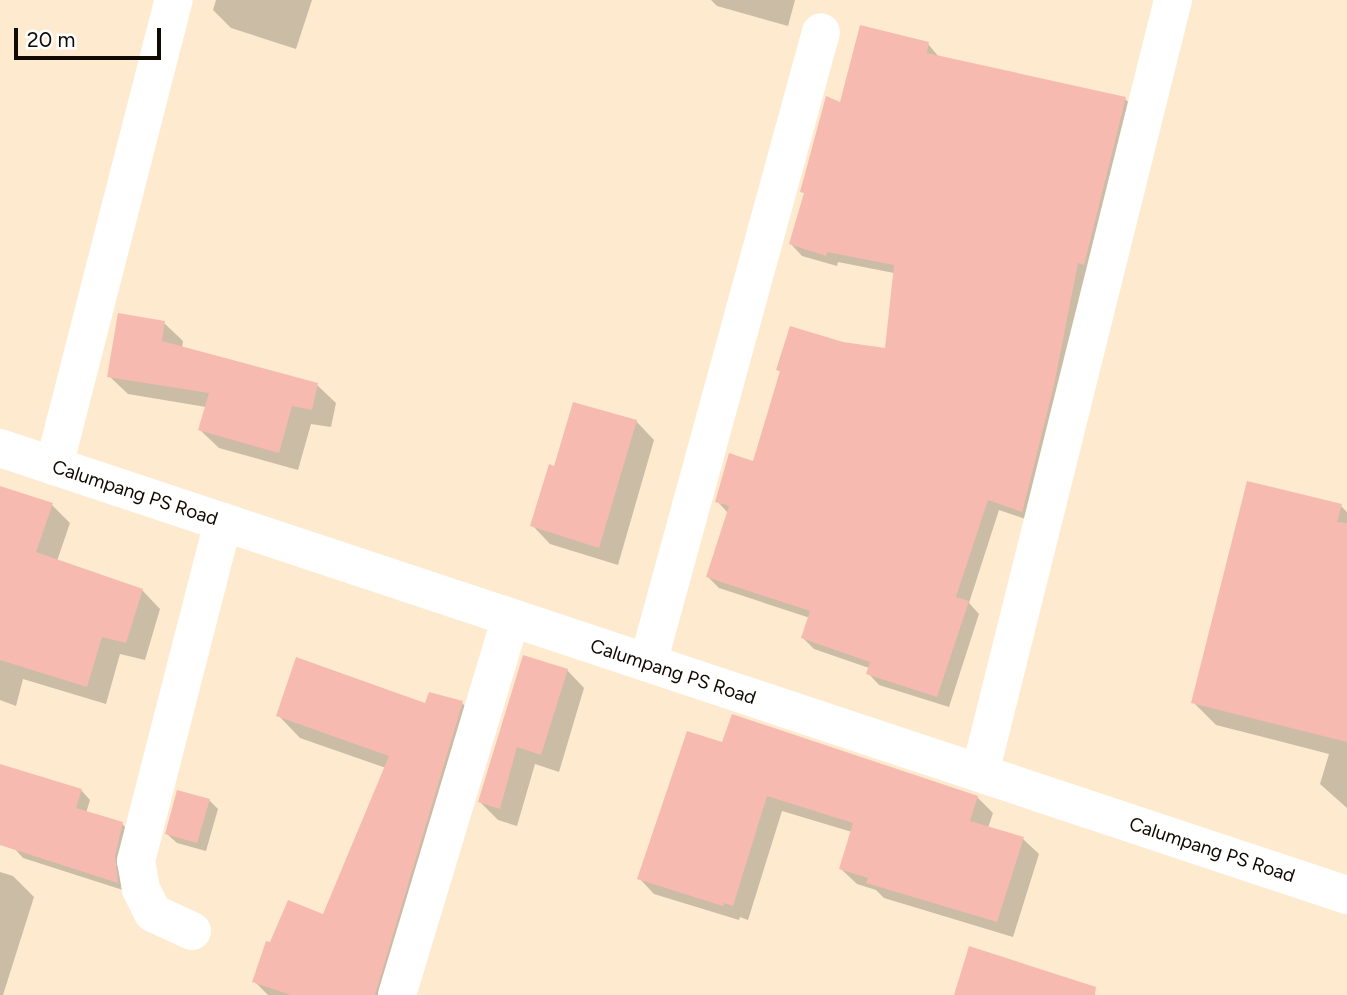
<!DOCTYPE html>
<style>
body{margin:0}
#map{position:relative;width:1347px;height:995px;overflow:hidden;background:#feebcf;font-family:Figtree,sans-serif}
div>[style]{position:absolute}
.shadow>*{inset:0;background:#0003}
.building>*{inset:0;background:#f7bab0}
.minor>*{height:38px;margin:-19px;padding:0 19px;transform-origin:19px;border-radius:19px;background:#fff}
span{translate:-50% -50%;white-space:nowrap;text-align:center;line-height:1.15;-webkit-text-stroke:5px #fff;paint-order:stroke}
.street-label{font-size:19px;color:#110a03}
.scale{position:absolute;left:14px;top:28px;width:147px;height:32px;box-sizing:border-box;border:4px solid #110a03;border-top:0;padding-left:9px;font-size:21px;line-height:24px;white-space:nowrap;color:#110a03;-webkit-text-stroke:5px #fff;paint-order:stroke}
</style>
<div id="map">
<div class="shadow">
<i style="clip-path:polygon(216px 0,312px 0,296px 49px,231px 28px,213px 10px)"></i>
<i style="clip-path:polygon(711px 0,795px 0,788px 26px,717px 6px)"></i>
<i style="clip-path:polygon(928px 44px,939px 57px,1125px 99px,1137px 110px,1034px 522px,999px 510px,969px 603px,979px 614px,949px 707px,879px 685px,868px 673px,869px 668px,814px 649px,803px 638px,810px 618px,719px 588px,708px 577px,728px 513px,717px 501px,755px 463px,782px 373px,778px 370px,843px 344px,886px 350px,894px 273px,838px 262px,837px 266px,802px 256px,791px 244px,806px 195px,802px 191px,842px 104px)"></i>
<i style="clip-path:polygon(164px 323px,183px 341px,182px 348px,317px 385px,336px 403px,331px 427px,311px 424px,298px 470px,219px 448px,200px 430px,206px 407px,128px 394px,109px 376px)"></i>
<i style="clip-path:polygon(636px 421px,654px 440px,618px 565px,550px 544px,532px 525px,555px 468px)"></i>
<i style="clip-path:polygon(0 488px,52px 505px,70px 523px,57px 561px,142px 590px,160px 609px,145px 660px,120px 654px,106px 704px,23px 679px,16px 706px,0 700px)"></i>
<i style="clip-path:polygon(1341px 506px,1347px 512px,1347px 808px,1320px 784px,1329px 754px,1216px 725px,1193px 702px)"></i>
<i style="clip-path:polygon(567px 670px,584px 688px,559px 772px,535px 764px,517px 826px,498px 820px,480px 802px)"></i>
<i style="clip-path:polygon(462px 703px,485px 726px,405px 995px,268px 995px,254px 981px,271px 944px,324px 917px,386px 768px,300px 738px,278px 715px)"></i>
<i style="clip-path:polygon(724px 744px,977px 797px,993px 813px,988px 828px,1023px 839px,1039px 854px,1013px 937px,884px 898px,876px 890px,857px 884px,841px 869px,852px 832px,782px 811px,748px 920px,740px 917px,739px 920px,654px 894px,639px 878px)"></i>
<i style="clip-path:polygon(81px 790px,90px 800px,86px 813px,122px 824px,132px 833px,126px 891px,23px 858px,14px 848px)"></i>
<i style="clip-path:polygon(209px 800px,218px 809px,206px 851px,177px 843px,167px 834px)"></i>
<i style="clip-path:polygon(0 872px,13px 876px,34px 897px,3px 995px,0 995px)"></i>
</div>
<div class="building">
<i style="clip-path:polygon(860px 25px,929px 42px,927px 53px,1126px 97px,1084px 265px,1078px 263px,1054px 385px,1023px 509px,1022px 512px,988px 500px,956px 597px,969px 601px,937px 697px,866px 674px,870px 662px,801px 638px,810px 611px,706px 577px,729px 506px,715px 502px,729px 453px,753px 461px,780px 371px,776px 370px,790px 326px,843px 342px,885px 348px,894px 265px,827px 252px,826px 256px,789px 244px,804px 193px,800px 192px,826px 96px,840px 102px)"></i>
<i style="clip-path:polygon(118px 313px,165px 321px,162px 341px,318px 383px,312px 410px,292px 406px,279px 453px,198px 430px,209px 393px,107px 377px)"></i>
<i style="clip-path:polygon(573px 402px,637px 420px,599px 548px,530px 526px,549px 464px,554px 466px)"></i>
<i style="clip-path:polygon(1247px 481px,1342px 504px,1337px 522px,1347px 523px,1347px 742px,1191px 703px)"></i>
<i style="clip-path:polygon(0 486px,53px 503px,36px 552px,143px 589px,126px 643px,102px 637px,87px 687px,0 660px)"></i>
<i style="clip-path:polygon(523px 655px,568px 669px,541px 755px,517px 747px,500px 809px,478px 802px)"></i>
<i style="clip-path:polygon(296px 657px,425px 703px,429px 692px,463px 701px,375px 995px,291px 995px,252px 982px,266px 941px,270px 942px,288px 900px,323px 914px,389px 756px,276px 716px)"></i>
<i style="clip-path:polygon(732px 714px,978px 796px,970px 821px,1024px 837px,997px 922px,866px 883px,868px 878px,839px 869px,853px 823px,767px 796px,733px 906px,724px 903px,723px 906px,637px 879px,687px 731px,722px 742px)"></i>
<i style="clip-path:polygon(0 764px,82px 789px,76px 808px,123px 822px,115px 856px,118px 883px,0 845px)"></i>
<i style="clip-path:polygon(177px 790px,210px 799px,197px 843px,165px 834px)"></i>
<i style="clip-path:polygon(969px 946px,1096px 987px,1095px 995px,954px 995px)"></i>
</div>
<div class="minor">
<i style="left:0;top:448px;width:1419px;rotate:18.36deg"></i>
<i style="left:54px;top:466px;width:481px;rotate:-75.6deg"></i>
<i style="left:648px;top:663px;width:654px;rotate:-74.67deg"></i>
<i style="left:980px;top:773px;width:797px;rotate:-75.98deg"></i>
<i style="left:192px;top:931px;width:43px;rotate:-155.2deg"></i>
<i style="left:153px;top:913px;width:27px;rotate:-117deg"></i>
<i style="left:141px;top:889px;width:28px;rotate:-100deg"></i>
<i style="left:136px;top:861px;width:350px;rotate:-75.6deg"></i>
<i style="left:397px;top:995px;width:394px;rotate:-73.2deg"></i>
</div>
<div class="street-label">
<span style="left:135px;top:493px;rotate:18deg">Calumpang PS Road</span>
<span style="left:673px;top:672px;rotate:18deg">Calumpang PS Road</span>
<span style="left:1212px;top:850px;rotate:18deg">Calumpang PS Road</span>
</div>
<div class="scale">20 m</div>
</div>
